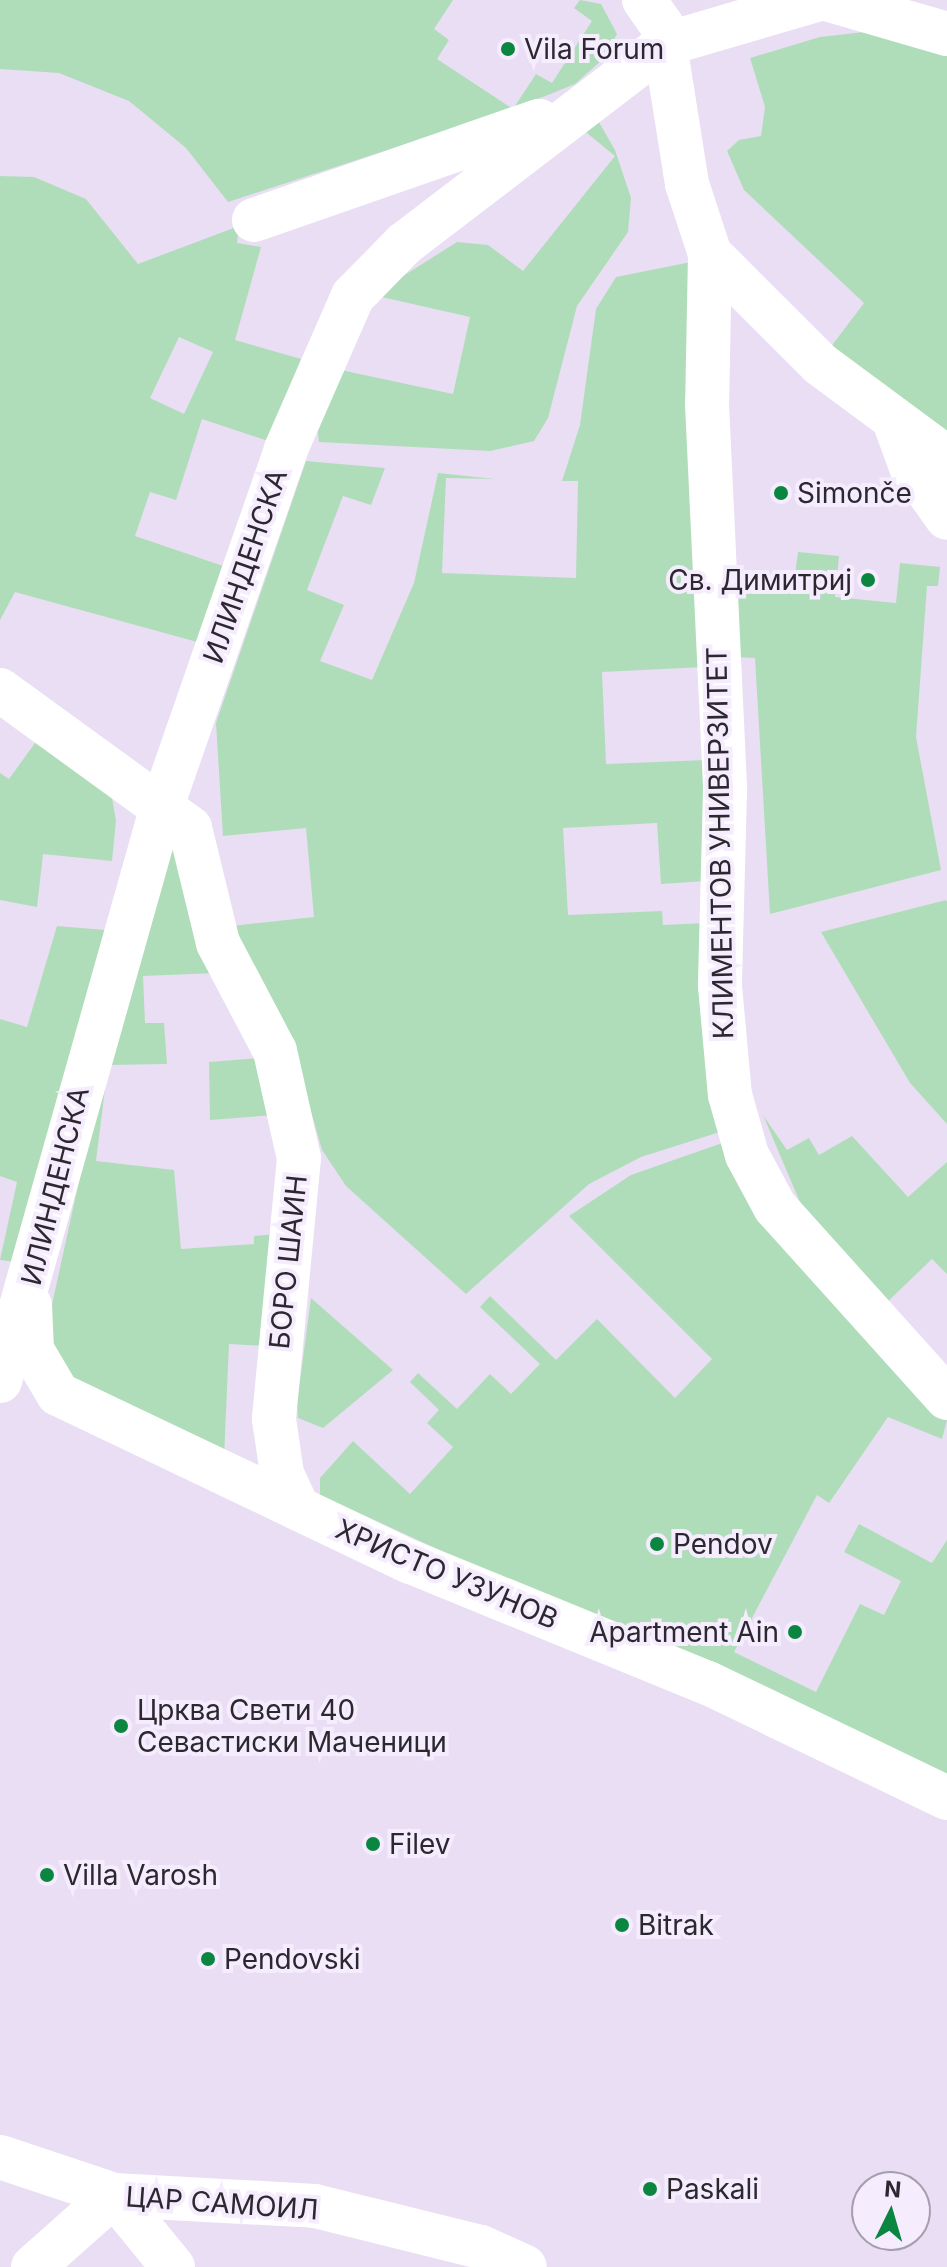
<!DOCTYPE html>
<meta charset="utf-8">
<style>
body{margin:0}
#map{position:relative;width:947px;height:2267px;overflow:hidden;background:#e9def4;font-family:Inter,sans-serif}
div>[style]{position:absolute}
.green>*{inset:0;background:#b0ddb9}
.minor>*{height:44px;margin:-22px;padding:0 22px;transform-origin:22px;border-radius:22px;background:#fff}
.dots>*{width:22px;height:22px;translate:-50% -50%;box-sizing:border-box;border:4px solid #f5ecfe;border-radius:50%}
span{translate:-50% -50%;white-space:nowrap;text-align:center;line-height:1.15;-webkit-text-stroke:8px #f5ecfe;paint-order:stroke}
.poi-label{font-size:28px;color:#2c2830}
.left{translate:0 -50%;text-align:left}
.right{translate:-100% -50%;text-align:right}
.street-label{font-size:28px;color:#2c2830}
.north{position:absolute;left:851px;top:2171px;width:80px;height:80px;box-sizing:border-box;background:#f5ecfe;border:2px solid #a59eac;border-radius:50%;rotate:5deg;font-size:22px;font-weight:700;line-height:32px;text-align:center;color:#2c2830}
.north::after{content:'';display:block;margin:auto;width:28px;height:36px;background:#0b8640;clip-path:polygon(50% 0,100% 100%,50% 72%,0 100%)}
</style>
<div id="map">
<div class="green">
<i style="clip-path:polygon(0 0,453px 0,434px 29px,449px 40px,437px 59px,513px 109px,536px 74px,552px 83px,592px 21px,574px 8px,580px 0,601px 4px,617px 34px,603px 59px,575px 84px,513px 109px,228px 202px,186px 148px,129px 101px,59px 73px,0 69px)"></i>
<i style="clip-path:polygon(917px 26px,947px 34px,947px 435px,830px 348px,864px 303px,744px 190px,727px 151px,739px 140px,761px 136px,765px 107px,750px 58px,820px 37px)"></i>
<i style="clip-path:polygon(596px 117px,615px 150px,631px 198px,628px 232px,577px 306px,548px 418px,534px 441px,490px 451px,319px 442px,317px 427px,341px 370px,453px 394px,470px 317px,373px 295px,457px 242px,488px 245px,523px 271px,615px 156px,582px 129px)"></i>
<i style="clip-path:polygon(evenodd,0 176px,34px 177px,86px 199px,138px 264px,239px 226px,237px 243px,261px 247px,235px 340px,301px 359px,268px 441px,202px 419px,176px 500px,150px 492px,135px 536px,226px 567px,201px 643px,15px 592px,0 620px,0 176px,179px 337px,213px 352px,184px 414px,150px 398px,179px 337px)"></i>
<i style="clip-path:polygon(696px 261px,703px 667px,602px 672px,606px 764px,707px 760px,705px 881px,661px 884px,657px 823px,563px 828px,568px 915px,662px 911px,663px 925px,708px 923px,726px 1130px,641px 1157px,589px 1184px,466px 1294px,346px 1186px,322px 1150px,304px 1087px,232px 926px,314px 917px,306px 828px,223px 836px,216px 723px,306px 461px,385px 468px,371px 505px,343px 496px,307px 590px,344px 605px,320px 661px,372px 680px,414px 583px,438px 473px,495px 479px,446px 478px,442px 573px,576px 578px,578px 481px,562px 481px,580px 425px,596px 309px,616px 277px)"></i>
<i style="clip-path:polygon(798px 552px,839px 556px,835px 597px,896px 603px,900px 563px,940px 567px,938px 586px,927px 586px,916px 737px,941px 870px,770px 914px,755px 658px,731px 657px,731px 594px,793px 590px)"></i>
<i style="clip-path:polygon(40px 736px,111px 792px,116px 821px,112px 861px,43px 854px,37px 907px,0 900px,0 773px,9px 779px)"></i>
<i style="clip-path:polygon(170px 841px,216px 973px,143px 976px,145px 1023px,164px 1023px,167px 1064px,108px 1065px,96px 1161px,174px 1170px,181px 1249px,254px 1244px,254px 1236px,276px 1234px,267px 1346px,229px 1344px,224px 1458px,77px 1390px,46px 1332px,109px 1044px)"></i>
<i style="clip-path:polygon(946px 900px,947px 902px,947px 1124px,910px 1083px,821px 932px)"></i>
<i style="clip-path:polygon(57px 926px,105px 930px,17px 1262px,0 1260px,17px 1182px,0 1176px,0 1019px,27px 1027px)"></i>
<i style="clip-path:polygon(260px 1058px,275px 1115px,210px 1120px,209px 1062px)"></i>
<i style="clip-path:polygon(763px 1115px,787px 1150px,809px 1138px,819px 1155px,852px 1136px,908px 1197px,947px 1162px,947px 1274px,932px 1259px,882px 1307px,805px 1214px)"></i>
<i style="clip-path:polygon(728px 1141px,947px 1420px,942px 1439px,888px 1417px,829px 1503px,817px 1495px,734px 1652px,816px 1692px,860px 1604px,884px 1615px,901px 1581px,844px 1552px,859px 1524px,932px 1563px,947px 1540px,947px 1784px,320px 1495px,320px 1478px,353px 1441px,410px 1494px,453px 1447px,427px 1423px,439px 1410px,410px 1382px,418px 1373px,457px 1409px,490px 1374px,511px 1394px,540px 1364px,480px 1307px,490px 1296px,556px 1360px,597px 1319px,675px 1398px,712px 1359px,569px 1216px,631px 1175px)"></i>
<i style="clip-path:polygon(311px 1298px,393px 1370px,323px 1428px,298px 1418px,297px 1403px)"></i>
</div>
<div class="minor">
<i style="left:644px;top:0;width:32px;rotate:55deg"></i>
<i style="left:662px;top:26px;width:160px;rotate:81deg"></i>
<i style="left:687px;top:184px;width:74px;rotate:71.8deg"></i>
<i style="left:710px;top:254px;width:150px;rotate:91.1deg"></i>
<i style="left:707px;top:404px;width:387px;rotate:87.3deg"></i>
<i style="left:725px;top:791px;width:195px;rotate:91.5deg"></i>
<i style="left:720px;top:986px;width:109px;rotate:84.8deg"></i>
<i style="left:730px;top:1095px;width:62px;rotate:74.2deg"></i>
<i style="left:747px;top:1155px;width:59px;rotate:61.7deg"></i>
<i style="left:775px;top:1207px;width:257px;rotate:48deg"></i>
<i style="left:830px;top:0;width:122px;rotate:16.2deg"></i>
<i style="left:254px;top:220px;width:302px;rotate:-19.2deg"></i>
<i style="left:710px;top:254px;width:156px;rotate:45deg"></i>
<i style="left:820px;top:364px;width:158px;rotate:36.5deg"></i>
<i style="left:895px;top:423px;width:47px;rotate:70deg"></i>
<i style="left:911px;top:467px;width:62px;rotate:54.8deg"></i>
<i style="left:0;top:690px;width:235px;rotate:36deg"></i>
<i style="left:190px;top:828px;width:118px;rotate:76.3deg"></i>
<i style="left:218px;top:943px;width:122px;rotate:62.2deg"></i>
<i style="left:275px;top:1051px;width:110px;rotate:77.4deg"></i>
<i style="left:299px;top:1158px;width:262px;rotate:95.5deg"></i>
<i style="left:274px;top:1419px;width:56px;rotate:81.7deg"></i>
<i style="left:282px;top:1474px;width:38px;rotate:65deg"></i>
<i style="left:30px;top:1305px;width:45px;rotate:87.5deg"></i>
<i style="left:32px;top:1350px;width:51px;rotate:59.4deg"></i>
<i style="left:58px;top:1394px;width:391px;rotate:25.5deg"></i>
<i style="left:411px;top:1562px;width:321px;rotate:22.2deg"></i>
<i style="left:708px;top:1683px;width:265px;rotate:25.7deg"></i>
<i style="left:0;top:1381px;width:601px;rotate:-74.25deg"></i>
<i style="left:163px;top:803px;width:375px;rotate:-70.8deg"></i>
<i style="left:286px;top:449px;width:167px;rotate:-66.4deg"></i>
<i style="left:353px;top:296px;width:73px;rotate:-45.6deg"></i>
<i style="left:404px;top:244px;width:330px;rotate:-37.4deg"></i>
<i style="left:666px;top:44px;width:156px;rotate:-16.3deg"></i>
<i style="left:0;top:2157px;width:120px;rotate:18.4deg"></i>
<i style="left:114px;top:2195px;width:201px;rotate:3.1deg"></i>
<i style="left:315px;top:2206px;width:171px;rotate:13.9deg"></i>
<i style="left:481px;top:2247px;width:48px;rotate:24.4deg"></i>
<i style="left:114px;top:2195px;width:93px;rotate:50.7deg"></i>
<i style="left:33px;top:2267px;width:108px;rotate:-41.6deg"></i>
</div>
<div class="dots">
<i style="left:508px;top:49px;background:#0b8640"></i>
<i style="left:781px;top:493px;background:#0b8640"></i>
<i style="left:868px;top:580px;background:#0b8640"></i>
<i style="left:657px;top:1544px;background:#0b8640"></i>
<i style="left:795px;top:1632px;background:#0b8640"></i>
<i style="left:121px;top:1726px;background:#0b8640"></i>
<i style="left:373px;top:1844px;background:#0b8640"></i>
<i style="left:47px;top:1875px;background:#0b8640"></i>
<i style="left:622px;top:1925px;background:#0b8640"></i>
<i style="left:208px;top:1959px;background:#0b8640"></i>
<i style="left:650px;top:2189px;background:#0b8640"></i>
</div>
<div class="poi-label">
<span class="left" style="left:524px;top:49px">Vila Forum</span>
<span class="left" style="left:797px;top:493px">Simonče</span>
<span class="right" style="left:852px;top:580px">Св. Димитриј</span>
<span class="left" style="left:673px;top:1544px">Pendov</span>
<span class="right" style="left:779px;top:1632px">Apartment Ain</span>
<span class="left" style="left:137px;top:1726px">Црква Свети 40<br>Севастиски Маченици</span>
<span class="left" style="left:389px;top:1844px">Filev</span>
<span class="left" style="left:63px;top:1875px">Villa Varosh</span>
<span class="left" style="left:638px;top:1925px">Bitrak</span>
<span class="left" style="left:224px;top:1959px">Pendovski</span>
<span class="left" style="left:666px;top:2189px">Paskali</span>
</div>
<div class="street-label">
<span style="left:245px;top:566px;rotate:-71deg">ИЛИНДЕНСКА</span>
<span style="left:720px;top:843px;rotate:-91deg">КЛИМЕНТОВ УНИВЕРЗИТЕТ</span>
<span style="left:55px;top:1186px;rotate:-76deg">ИЛИНДЕНСКА</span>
<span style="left:288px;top:1262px;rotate:-84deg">БОРО ШАИН</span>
<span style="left:447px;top:1574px;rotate:23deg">ХРИСТО УЗУНОВ</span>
<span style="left:222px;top:2203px;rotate:4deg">ЦАР САМОИЛ</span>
</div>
<div class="north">N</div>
</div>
